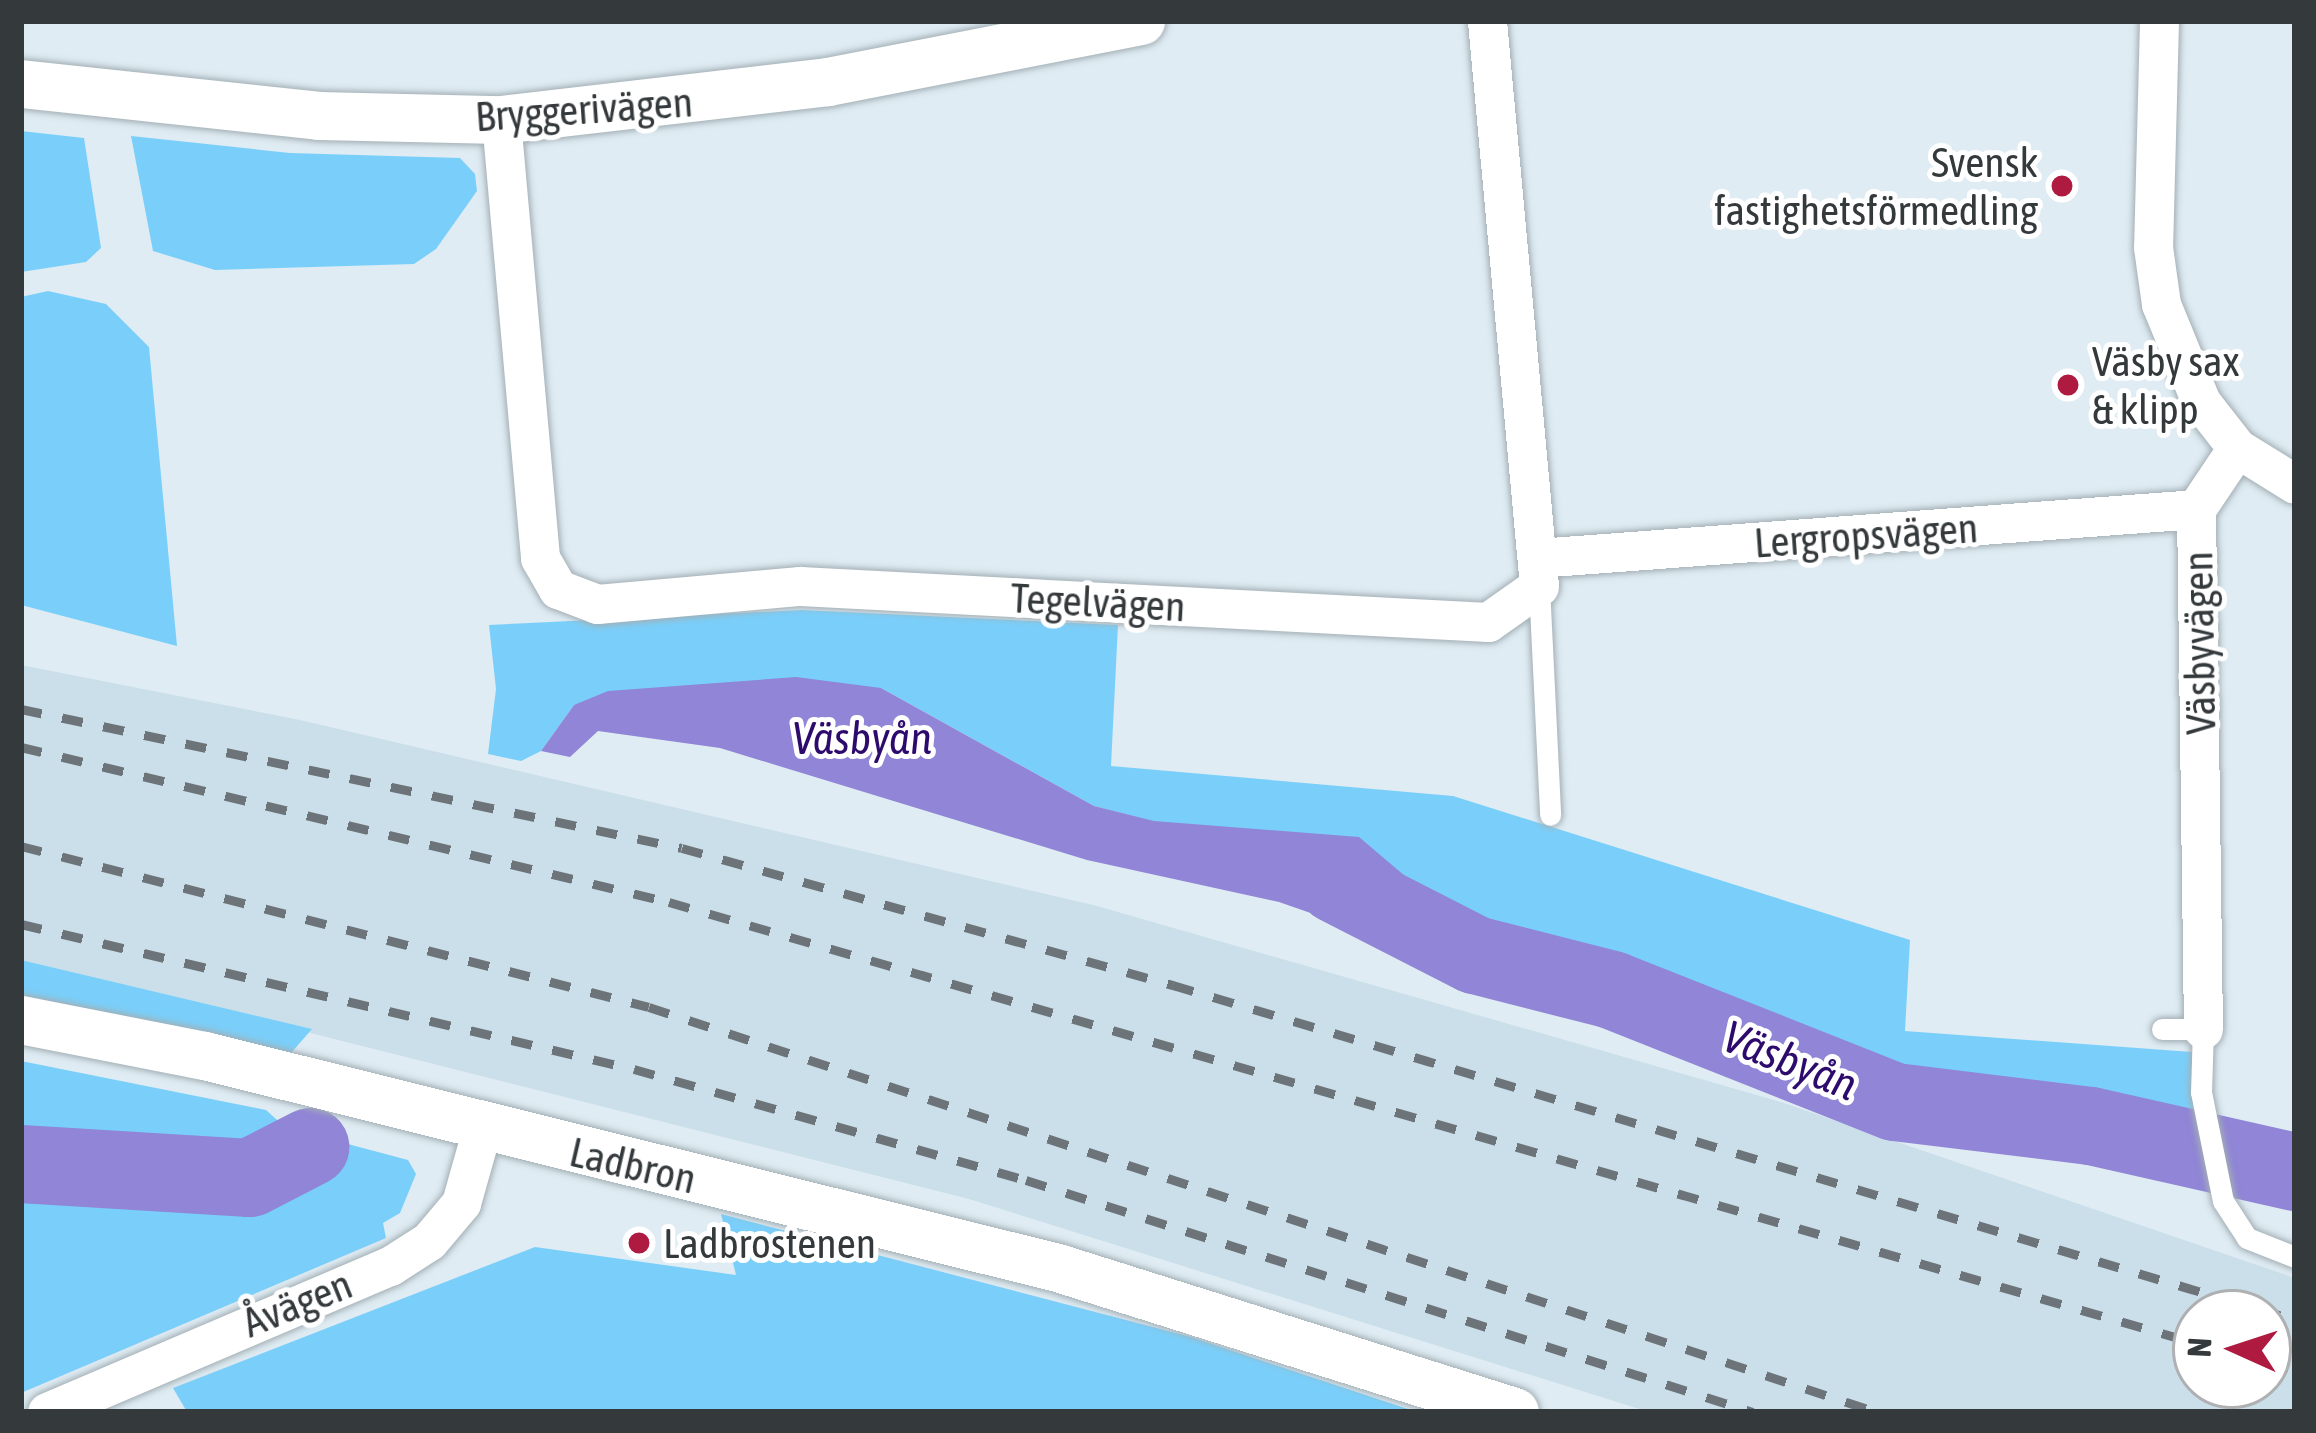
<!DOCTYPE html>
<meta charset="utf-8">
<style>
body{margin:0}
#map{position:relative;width:2316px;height:1433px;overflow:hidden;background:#dfecf3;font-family:"Asap Condensed",sans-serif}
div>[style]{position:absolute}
.built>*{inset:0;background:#cbdfea}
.green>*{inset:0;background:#7acffa}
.water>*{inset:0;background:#9085d6}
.river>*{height:78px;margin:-39px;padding:0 39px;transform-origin:39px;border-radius:39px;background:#9085d6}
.roads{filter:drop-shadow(0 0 3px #a3afb5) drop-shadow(0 0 3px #a3afb5)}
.service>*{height:21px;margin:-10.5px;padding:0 10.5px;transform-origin:10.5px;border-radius:10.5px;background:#fff}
.minor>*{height:39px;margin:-19.5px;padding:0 19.5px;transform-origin:19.5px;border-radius:19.5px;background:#fff}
.tertiary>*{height:48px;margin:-24px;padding:0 24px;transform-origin:24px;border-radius:24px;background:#fff}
.rail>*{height:9px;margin-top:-4.5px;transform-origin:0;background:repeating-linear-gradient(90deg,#6d7479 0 21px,transparent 0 42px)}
.dots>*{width:33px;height:33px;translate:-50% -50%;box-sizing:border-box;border:6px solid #fff;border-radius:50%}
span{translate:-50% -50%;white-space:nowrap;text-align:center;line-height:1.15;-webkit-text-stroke:10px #fff;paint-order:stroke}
.street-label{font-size:42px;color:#34393c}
.poi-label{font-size:42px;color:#34393c}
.right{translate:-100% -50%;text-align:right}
.left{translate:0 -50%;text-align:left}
.water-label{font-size:45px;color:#2d0b6c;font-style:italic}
.frame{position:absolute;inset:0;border:24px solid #34393c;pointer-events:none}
.north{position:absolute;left:2172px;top:1289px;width:120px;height:120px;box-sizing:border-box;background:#fff;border:3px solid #aeb0b1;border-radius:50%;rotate:273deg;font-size:33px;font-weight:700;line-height:48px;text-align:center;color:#34393c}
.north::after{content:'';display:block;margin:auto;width:42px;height:54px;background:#ae1a40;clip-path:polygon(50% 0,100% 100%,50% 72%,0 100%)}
</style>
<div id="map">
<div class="built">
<i style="clip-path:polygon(evenodd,21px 665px,300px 720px,1097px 906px,1781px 1102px,2295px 1278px,2295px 1412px,1649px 1412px,969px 1199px,21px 960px,21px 665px,2196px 1313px,2268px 1313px,2268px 1385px,2196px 1385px,2196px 1313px)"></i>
</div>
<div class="green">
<i style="clip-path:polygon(21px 131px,84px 138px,101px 248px,86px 262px,21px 272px)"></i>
<i style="clip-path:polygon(131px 136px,290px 153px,460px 158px,475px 174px,477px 191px,436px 249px,414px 264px,215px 270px,153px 251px)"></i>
<i style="clip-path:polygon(48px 291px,106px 304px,149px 347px,177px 646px,21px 605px,21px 297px)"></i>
<i style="clip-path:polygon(802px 610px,1118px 625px,1111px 766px,1453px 796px,1910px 940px,1905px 1031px,2192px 1052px,2194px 1124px,2076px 1100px,1898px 1084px,1616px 970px,1480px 939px,1436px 896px,1094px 806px,881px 688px,574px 705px,541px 751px,521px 761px,488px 754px,496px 689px,489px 625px)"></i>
<i style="clip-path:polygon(21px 960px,312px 1029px,291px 1053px,21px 995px)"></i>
<i style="clip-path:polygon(21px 1061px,266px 1110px,286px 1128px,275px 1151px,141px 1155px,21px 1145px)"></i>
<i style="clip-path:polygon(344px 1143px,408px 1160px,416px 1174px,400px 1213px,383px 1223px,386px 1238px,21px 1393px,21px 1185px,255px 1198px,310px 1179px)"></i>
<i style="clip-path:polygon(721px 1214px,1191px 1337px,1417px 1412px,187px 1412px,173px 1388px,535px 1247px,736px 1275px)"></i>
</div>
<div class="water">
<i style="clip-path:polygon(796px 677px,881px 688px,1094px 806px,1154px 821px,1359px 837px,1445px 910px,1414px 949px,1279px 902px,1087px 860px,720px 748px,598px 731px,570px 757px,541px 751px,574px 705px,608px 691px)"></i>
</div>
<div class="river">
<i style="left:1336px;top:884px;width:156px;rotate:27.1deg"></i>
<i style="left:1475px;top:955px;width:141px;rotate:14.3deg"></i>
<i style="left:1612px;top:990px;width:304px;rotate:21.6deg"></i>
<i style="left:1895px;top:1102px;width:197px;rotate:7deg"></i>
<i style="left:2091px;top:1126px;width:209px;rotate:12.7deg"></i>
<i style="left:21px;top:1164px;width:229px;rotate:3.5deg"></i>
<i style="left:250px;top:1178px;width:68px;rotate:-27.3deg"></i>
</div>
<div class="roads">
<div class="service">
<i style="left:1539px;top:586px;width:229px;rotate:87.2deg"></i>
<i style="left:2162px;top:1029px;width:41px"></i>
<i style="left:2203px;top:1029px;width:63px;rotate:91.8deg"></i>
<i style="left:2201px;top:1092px;width:111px;rotate:78.6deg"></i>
<i style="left:2223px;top:1201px;width:44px;rotate:57deg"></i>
<i style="left:2247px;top:1238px;width:52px;rotate:21.6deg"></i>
</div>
<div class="minor">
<i style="left:2159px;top:21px;width:226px;rotate:91.5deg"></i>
<i style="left:2153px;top:247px;width:58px;rotate:82deg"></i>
<i style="left:2161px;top:304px;width:106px;rotate:67.8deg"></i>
<i style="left:2201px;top:402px;width:58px;rotate:52deg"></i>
<i style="left:2237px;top:448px;width:68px;rotate:31.8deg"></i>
<i style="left:501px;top:120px;width:440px;rotate:84.9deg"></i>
<i style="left:540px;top:558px;width:36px;rotate:60deg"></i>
<i style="left:558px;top:589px;width:42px;rotate:21deg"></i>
<i style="left:597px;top:604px;width:204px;rotate:-5.1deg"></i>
<i style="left:800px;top:586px;width:689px;rotate:3deg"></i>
<i style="left:1488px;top:622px;width:62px;rotate:-35.2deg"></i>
<i style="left:1539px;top:586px;width:567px;rotate:-95.26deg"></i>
<i style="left:1537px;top:558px;width:661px;rotate:-4.25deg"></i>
<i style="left:2203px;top:1029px;width:520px;rotate:-90.77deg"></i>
<i style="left:2196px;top:509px;width:73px;rotate:-56.1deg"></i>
<i style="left:47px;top:1412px;width:373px;rotate:-23.1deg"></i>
<i style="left:390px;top:1266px;width:46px;rotate:-32.7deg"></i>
<i style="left:429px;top:1241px;width:50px;rotate:-49.9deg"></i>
<i style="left:461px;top:1203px;width:77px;rotate:-74.2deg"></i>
</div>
<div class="tertiary">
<i style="left:21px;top:84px;width:300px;rotate:6.1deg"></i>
<i style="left:319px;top:116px;width:182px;rotate:1.3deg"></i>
<i style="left:501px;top:120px;width:329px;rotate:-6.6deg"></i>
<i style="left:828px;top:82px;width:319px;rotate:-11deg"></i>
<i style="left:21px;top:1020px;width:187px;rotate:11.1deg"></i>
<i style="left:205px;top:1056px;width:879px;rotate:13.96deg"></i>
<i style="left:1058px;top:1268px;width:479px;rotate:17.5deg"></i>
</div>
</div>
<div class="rail">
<i style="left:21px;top:709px;width:675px;rotate:11.88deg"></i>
<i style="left:682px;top:848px;width:510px;rotate:15.59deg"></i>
<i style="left:1173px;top:985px;width:1171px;rotate:16.62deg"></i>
<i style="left:21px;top:747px;width:666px;rotate:13.45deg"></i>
<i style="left:669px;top:902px;width:1589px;rotate:16.11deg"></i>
<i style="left:21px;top:846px;width:648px;rotate:14.38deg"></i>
<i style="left:649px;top:1007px;width:1293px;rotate:18.25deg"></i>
<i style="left:21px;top:924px;width:630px;rotate:13.31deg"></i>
<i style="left:634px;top:1069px;width:407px;rotate:15.8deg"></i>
<i style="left:1026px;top:1180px;width:763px;rotate:17.7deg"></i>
<i style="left:2268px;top:1363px;width:28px;rotate:17deg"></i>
</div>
<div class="dots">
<i style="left:2062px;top:186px;background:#ae1a40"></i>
<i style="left:2068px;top:385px;background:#ae1a40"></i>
<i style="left:639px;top:1243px;background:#ae1a40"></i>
</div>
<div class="street-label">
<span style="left:584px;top:109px;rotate:-4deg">Bryggerivägen</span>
<span style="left:1866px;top:535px;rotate:-4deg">Lergropsvägen</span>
<span style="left:1098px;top:602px;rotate:3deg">Tegelvägen</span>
<span style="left:2199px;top:643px;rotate:-91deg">Väsbyvägen</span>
<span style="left:633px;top:1165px;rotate:13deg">Ladbron</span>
<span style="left:297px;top:1303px;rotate:-22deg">Åvägen</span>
</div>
<div class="poi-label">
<span class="right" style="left:2038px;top:186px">Svensk<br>fastighetsförmedling</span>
<span class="left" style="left:2092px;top:385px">Väsby sax<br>&amp; klipp</span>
<span class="left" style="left:663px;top:1243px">Ladbrostenen</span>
</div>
<div class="water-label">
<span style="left:862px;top:739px">Väsbyån</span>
<span style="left:1790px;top:1061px;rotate:22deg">Väsbyån</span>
</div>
<div class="frame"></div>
<div class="north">N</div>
</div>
